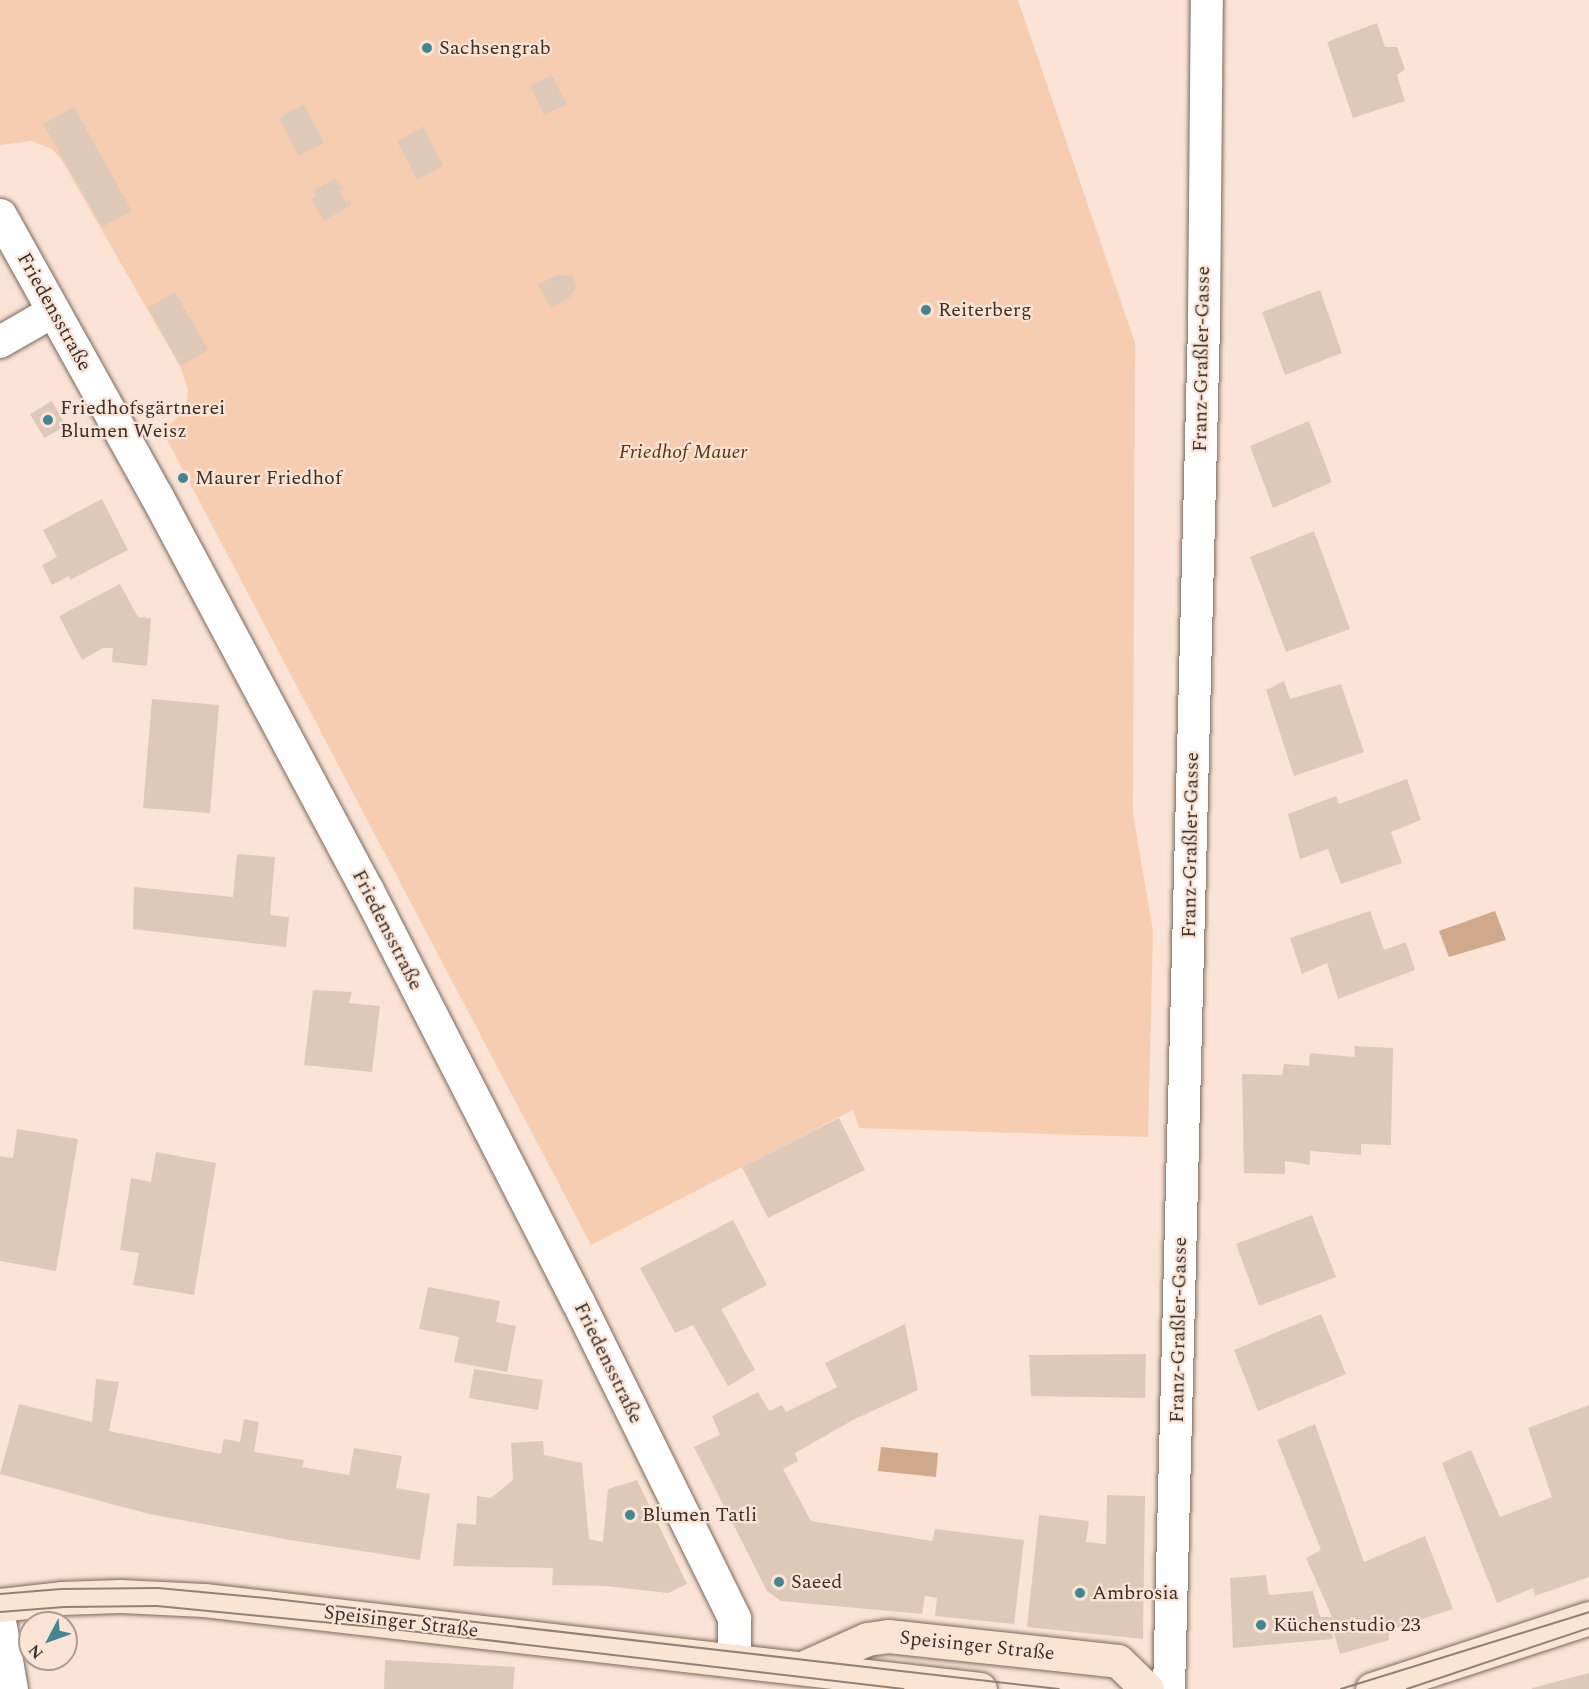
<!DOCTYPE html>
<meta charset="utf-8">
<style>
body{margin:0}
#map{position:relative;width:1589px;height:1689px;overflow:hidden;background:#fbe4d5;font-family:Spectral,serif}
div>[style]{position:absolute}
.green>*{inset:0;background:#f6cdb0}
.water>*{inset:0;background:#d0a98c}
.building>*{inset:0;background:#dec9b9}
.roads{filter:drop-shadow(0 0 2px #7b685a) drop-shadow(0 0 2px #7b685a)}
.minor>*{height:32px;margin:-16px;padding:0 16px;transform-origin:16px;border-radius:16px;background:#fff}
.tertiary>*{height:33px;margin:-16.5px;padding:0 16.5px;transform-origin:16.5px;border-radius:16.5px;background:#fff}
.secondary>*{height:33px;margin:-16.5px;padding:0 16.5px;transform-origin:16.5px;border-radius:16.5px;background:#fce4d2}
.tram>*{height:1.5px;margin:-0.75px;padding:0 0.75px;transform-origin:0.75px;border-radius:0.75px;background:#908177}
.dots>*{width:16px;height:16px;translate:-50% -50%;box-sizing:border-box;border:3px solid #fbe4d5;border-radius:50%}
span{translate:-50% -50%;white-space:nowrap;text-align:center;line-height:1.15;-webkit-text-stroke:4.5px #fbe4d5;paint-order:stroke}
.poi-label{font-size:20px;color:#39312a}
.left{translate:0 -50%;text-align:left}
.street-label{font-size:20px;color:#39312a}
.park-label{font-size:20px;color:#593210;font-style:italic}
.north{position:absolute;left:18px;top:1611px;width:60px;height:60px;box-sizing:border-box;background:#fbe4d5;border:2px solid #ad9c91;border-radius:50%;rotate:229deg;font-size:16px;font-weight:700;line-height:24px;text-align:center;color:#39312a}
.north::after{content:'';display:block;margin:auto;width:21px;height:27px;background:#418791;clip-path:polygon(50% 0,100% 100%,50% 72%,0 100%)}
</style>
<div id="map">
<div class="green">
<i style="clip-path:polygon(0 0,1018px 0,1135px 343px,1133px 813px,1153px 931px,1148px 1137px,859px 1128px,853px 1110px,591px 1245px,163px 432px,177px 418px,187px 401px,188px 391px,182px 370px,61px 159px,52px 149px,32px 141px,0 145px)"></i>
</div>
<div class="water">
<i style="clip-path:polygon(1495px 911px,1506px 940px,1449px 957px,1439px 931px)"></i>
<i style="clip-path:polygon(881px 1447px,938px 1453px,936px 1477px,878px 1471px)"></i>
</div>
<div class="building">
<i style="clip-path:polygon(1377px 23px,1385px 47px,1397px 47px,1405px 69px,1397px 75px,1405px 101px,1353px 118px,1327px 42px)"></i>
<i style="clip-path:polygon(552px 75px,567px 104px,544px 115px,530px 86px)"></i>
<i style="clip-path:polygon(304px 104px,324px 143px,298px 156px,279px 118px)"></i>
<i style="clip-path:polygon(74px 107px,132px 211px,102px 227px,43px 124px)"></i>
<i style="clip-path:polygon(423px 127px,443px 166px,417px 180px,397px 141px)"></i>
<i style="clip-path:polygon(334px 179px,343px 188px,339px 190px,346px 203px,350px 200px,352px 204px,324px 221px,311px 199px,316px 196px,313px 191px)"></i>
<i style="clip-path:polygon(557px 275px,572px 276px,577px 286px,570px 297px,551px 308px,538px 285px)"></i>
<i style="clip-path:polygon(1320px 290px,1342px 353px,1285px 375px,1262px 312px)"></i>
<i style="clip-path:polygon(175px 292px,208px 350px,181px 366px,148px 308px)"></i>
<i style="clip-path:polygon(52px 401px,66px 426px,44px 438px,30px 414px)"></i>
<i style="clip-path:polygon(1309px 421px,1332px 482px,1273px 508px,1250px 446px)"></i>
<i style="clip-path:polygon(102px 499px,128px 550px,70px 580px,69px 576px,52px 585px,42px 565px,57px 557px,43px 530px)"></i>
<i style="clip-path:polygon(1314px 531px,1350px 629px,1286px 652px,1250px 557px)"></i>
<i style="clip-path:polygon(120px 584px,138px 617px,151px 618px,147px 666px,112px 662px,113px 648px,103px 648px,82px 660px,59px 616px)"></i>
<i style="clip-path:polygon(1284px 681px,1290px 699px,1341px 684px,1364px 752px,1294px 776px,1266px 690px)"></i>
<i style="clip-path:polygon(152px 699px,219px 705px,210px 813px,143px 808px)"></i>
<i style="clip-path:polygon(1407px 779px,1421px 820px,1391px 832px,1402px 863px,1341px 884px,1328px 849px,1300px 859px,1288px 814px,1336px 796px,1339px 804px)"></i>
<i style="clip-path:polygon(237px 854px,275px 857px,270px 915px,289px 917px,286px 947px,133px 929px,134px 887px,233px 897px)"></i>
<i style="clip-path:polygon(1370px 911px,1384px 950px,1406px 942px,1415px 970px,1338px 999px,1327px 963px,1302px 974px,1290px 938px)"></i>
<i style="clip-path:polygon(313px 990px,352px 992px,349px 1003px,380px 1006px,372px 1072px,304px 1065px)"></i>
<i style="clip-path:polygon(1354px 1046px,1393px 1048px,1391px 1145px,1361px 1144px,1361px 1155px,1310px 1151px,1310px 1165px,1285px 1161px,1285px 1174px,1244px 1173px,1242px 1074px,1282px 1075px,1284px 1064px,1309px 1066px,1310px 1053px,1355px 1057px)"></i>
<i style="clip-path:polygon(839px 1118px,865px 1170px,768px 1218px,742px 1167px)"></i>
<i style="clip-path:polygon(17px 1129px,78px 1139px,56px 1271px,0 1261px,0 1156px,13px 1158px)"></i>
<i style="clip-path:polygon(156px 1152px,216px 1163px,194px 1295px,133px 1285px,139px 1253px,120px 1250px,131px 1178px,151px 1182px)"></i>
<i style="clip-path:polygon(1312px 1215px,1336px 1277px,1259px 1306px,1236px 1244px)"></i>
<i style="clip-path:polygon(733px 1220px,767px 1285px,721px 1309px,755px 1370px,728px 1386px,693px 1325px,675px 1333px,640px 1268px)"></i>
<i style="clip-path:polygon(428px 1287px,500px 1301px,496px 1322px,516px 1326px,507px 1372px,454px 1362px,459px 1337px,419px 1329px)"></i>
<i style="clip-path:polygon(1321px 1314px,1346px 1374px,1258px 1411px,1234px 1350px)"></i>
<i style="clip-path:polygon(905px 1324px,918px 1390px,853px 1420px,795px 1453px,798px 1461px,783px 1469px,811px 1521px,932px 1541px,935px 1529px,1024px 1540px,1014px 1624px,935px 1616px,937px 1598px,925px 1596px,922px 1614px,781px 1601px,767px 1591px,694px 1447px,720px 1435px,712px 1416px,758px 1392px,769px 1411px,782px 1405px,786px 1412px,837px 1387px,825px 1363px)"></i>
<i style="clip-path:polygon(1146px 1354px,1145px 1398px,1031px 1396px,1029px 1355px)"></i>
<i style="clip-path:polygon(474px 1369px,543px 1380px,538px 1410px,469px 1398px)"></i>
<i style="clip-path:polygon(96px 1379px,119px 1382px,109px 1431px,221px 1454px,224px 1439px,240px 1442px,244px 1419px,259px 1422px,254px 1452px,304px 1460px,302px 1467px,349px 1475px,354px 1448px,402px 1456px,396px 1488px,430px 1494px,420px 1560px,290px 1540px,149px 1514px,0 1474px,19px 1404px,92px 1422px)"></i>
<i style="clip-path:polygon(1589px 1405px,1589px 1577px,1535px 1596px,1533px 1588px,1497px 1603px,1442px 1463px,1471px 1450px,1500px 1517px,1552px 1497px,1528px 1428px)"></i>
<i style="clip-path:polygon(1315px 1424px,1364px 1562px,1425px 1536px,1453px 1609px,1389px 1630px,1389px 1640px,1340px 1654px,1329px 1617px,1332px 1617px,1306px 1558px,1321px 1550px,1277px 1440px)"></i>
<i style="clip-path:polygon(543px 1441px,544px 1455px,582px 1463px,589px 1539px,603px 1542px,608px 1489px,637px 1480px,687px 1584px,668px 1593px,606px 1586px,552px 1585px,553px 1568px,453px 1566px,457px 1523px,476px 1525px,477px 1496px,491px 1498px,513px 1480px,511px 1443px)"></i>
<i style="clip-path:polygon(1107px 1495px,1145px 1496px,1143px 1639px,1027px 1627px,1039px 1515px,1089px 1521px,1086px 1542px,1106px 1544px)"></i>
<i style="clip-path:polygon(1266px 1575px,1269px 1595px,1313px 1591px,1320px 1617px,1329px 1617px,1333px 1639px,1233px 1648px,1230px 1578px)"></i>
<i style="clip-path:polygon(385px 1660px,515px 1667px,513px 1689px,384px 1689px)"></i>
<i style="clip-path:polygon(1589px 1673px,1589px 1689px,1532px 1689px,1532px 1688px)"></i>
</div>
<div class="roads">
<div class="minor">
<i style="left:0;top:342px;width:62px;rotate:-29.9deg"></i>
<i style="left:1169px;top:1689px;width:1368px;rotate:-88.53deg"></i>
<i style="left:1204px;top:321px;width:321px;rotate:-89.5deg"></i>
</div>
<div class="tertiary">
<i style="left:0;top:215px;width:321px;rotate:60.9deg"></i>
<i style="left:156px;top:495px;width:448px;rotate:61.9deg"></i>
<i style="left:367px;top:890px;width:461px;rotate:62.9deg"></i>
<i style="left:577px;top:1300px;width:355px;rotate:63.7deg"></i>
<i style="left:734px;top:1618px;width:42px;rotate:90deg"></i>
<i style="left:0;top:1626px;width:64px;rotate:80.1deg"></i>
</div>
<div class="secondary">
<i style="left:0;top:1605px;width:61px;rotate:-6.5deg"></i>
<i style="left:61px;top:1598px;width:59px;rotate:-1.9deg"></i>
<i style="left:120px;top:1596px;width:84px;rotate:2.7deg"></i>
<i style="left:204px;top:1600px;width:781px;rotate:6.54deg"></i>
<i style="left:802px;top:1668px;width:71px;rotate:-24deg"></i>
<i style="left:867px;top:1639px;width:21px;rotate:-8deg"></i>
<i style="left:888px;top:1636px;width:231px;rotate:6.2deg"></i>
<i style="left:1118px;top:1661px;width:40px;rotate:44deg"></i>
<i style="left:1372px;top:1689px;width:228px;rotate:-18.1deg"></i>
</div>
</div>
<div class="tram">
<i style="left:0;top:1594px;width:61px;rotate:-4.7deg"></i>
<i style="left:61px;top:1589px;width:97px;rotate:-0.6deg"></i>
<i style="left:158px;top:1588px;width:108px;rotate:5.3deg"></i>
<i style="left:266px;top:1598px;width:798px;rotate:6.55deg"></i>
<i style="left:0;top:1612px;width:64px;rotate:-4.5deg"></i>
<i style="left:64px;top:1607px;width:93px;rotate:-0.6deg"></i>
<i style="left:157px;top:1606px;width:220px;rotate:5.5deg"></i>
<i style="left:376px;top:1627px;width:531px;rotate:6.71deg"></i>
<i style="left:1341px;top:1689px;width:260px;rotate:-17.2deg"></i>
<i style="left:1407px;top:1689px;width:192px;rotate:-18.5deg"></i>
</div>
<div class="dots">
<i style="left:427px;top:48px;background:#418791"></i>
<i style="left:926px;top:310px;background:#418791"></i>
<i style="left:48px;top:420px;background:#418791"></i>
<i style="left:183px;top:478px;background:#418791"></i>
<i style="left:630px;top:1515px;background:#418791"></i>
<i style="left:779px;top:1582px;background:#418791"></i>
<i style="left:1080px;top:1593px;background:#418791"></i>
<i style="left:1261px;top:1625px;background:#418791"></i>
</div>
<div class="poi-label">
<span class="left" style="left:439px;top:48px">Sachsengrab</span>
<span class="left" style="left:938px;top:310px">Reiterberg</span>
<span class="left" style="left:60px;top:420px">Friedhofsgärtnerei<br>Blumen Weisz</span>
<span class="left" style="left:195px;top:478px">Maurer Friedhof</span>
<span class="left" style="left:642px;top:1515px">Blumen Tatli</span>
<span class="left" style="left:791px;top:1582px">Saeed</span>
<span class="left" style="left:1092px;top:1593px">Ambrosia</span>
<span class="left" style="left:1273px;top:1625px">Küchenstudio 23</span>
</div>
<div class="street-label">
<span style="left:54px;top:312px;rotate:61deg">Friedensstraße</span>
<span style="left:1202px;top:359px;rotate:-89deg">Franz-Graßler-Gasse</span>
<span style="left:1191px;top:845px;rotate:-89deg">Franz-Graßler-Gasse</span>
<span style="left:387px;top:930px;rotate:63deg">Friedensstraße</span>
<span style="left:1179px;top:1330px;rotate:-89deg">Franz-Graßler-Gasse</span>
<span style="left:608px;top:1363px;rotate:64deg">Friedensstraße</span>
<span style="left:401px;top:1622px;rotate:7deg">Speisinger Straße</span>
<span style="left:977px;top:1646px;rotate:6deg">Speisinger Straße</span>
</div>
<div class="park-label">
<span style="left:683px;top:452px">Friedhof Mauer</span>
</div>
<div class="north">N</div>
</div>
